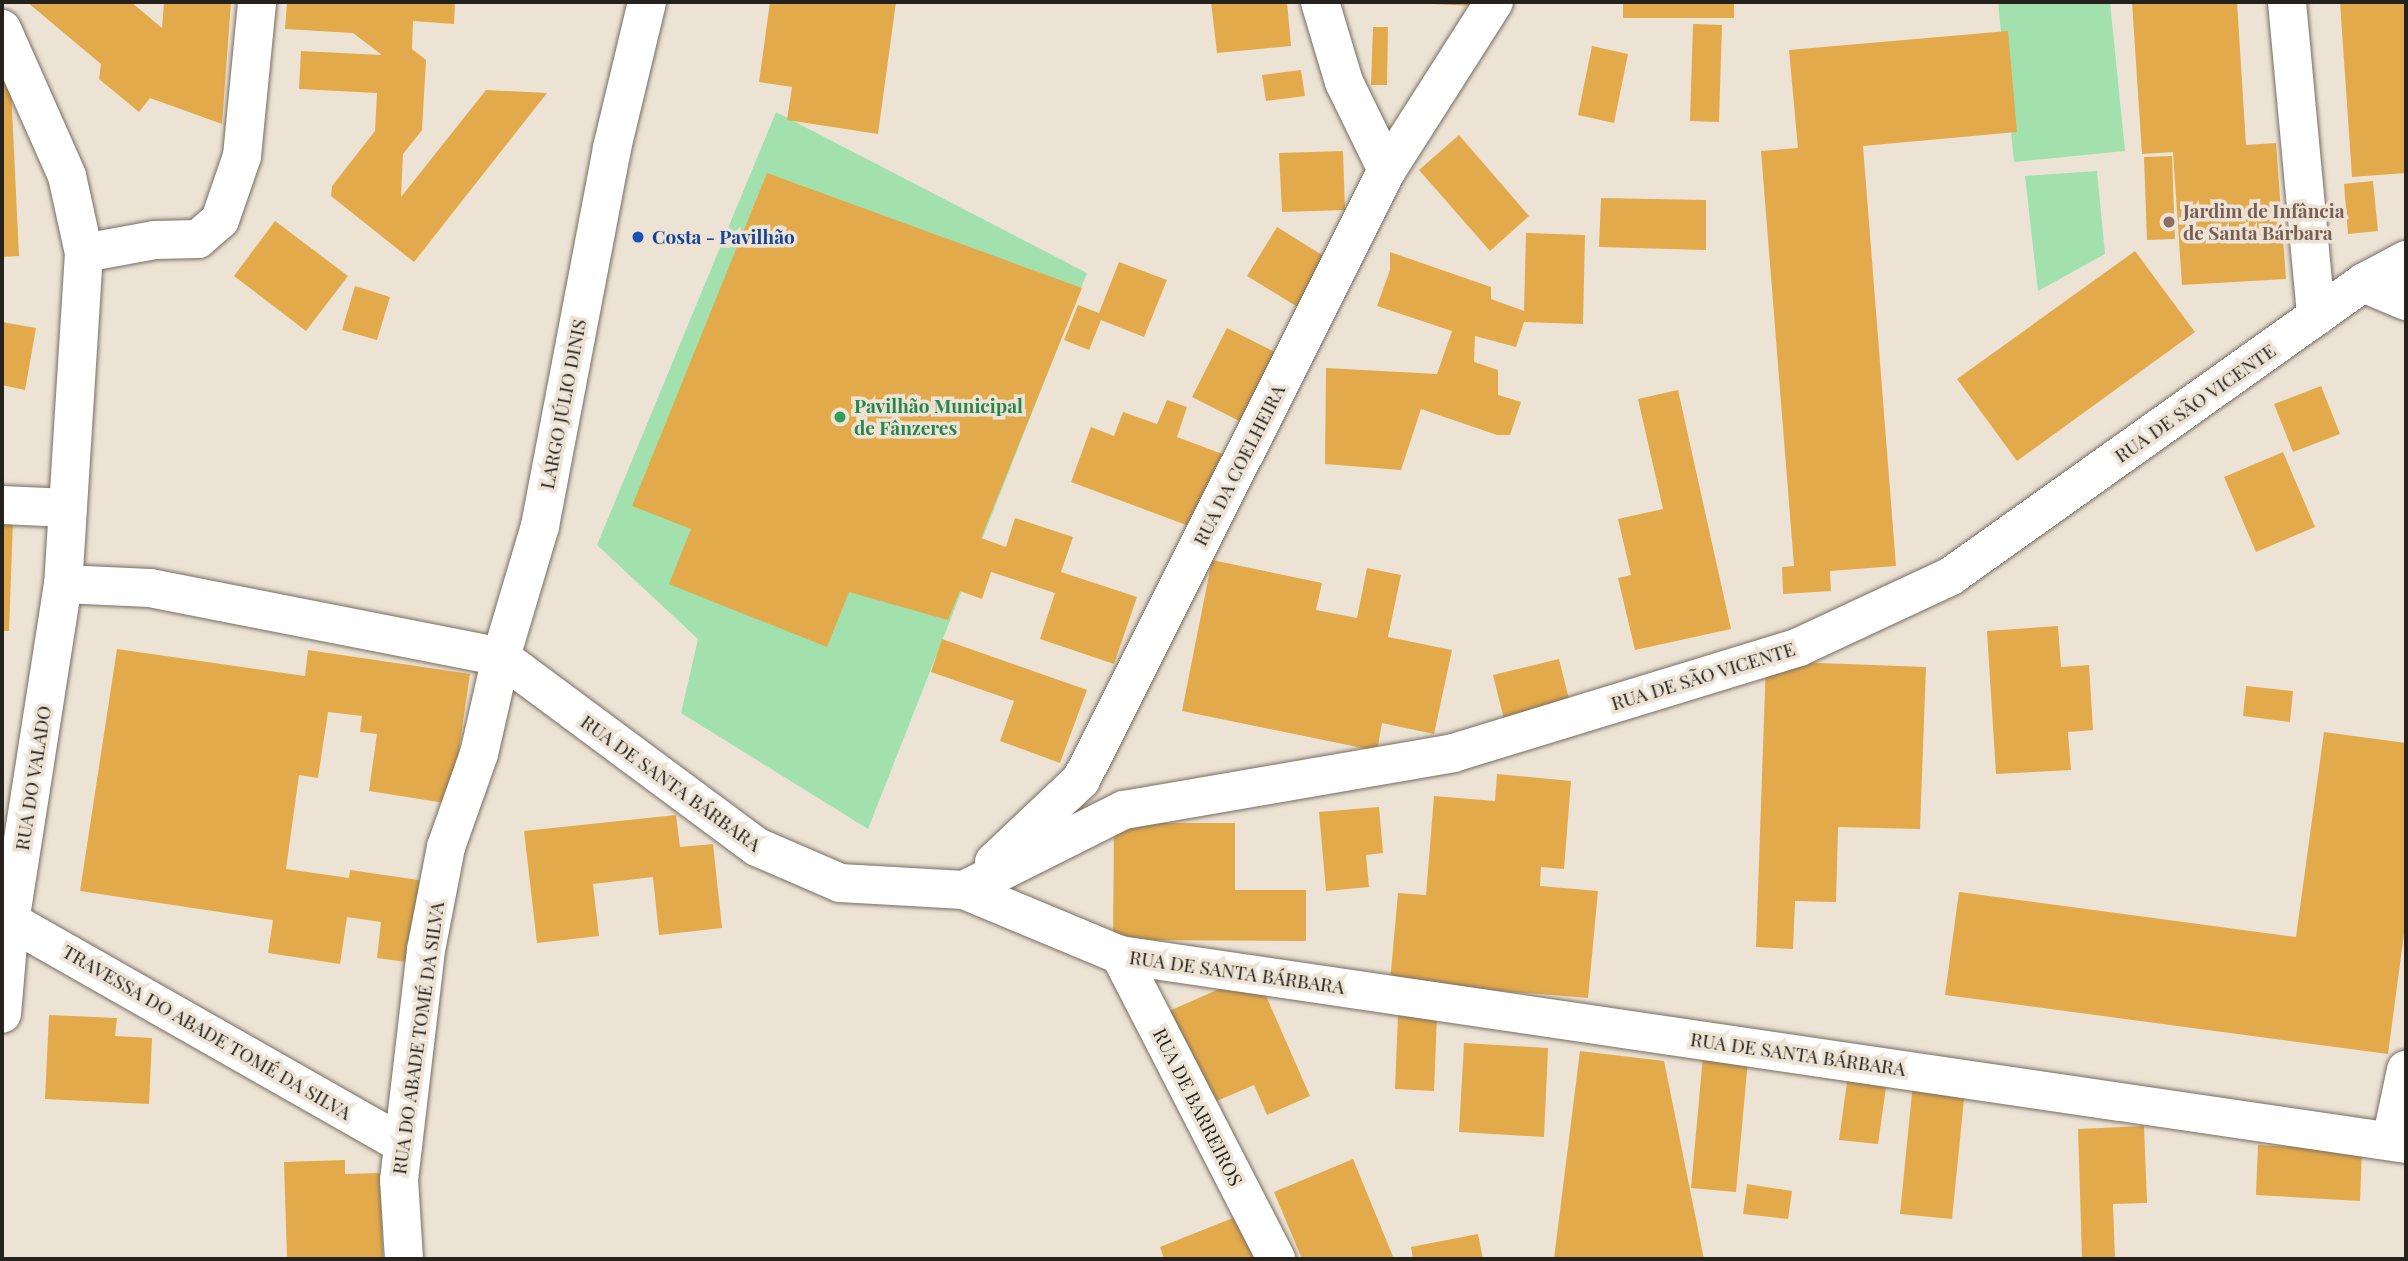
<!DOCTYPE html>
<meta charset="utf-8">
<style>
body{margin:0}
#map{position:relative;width:2408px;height:1261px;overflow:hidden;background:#ede3d5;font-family:"Playfair Display",serif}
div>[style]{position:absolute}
.green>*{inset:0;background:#a2e1ae}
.building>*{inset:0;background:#e3aa4c}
.roads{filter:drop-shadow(0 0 2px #766d61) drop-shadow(0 0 2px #766d61)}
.minor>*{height:38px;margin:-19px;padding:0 19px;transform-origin:19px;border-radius:19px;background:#fff}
.dots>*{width:19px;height:19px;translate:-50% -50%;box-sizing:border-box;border:4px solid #ede3d5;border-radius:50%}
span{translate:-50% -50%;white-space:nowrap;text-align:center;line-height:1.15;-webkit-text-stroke:7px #ede3d5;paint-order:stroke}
.education-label{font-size:19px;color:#785e54;font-weight:700}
.left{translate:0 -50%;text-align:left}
.transit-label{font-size:19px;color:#164399;font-weight:700}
.street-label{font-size:19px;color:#25221d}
.leisure-label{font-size:19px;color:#27864d;font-weight:700}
.frame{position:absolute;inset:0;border:4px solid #25221d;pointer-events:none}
</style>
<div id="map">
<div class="green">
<i style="clip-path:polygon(1998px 2px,2110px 2px,2125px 151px,2014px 162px)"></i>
<i style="clip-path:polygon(776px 112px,1087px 273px,868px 829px,681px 713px,698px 639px,597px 545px)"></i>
<i style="clip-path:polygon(2097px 171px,2105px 254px,2038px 291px,2025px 176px)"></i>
</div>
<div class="building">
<i style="clip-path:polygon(27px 2px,131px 2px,162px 28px,164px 2px,231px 2px,222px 124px,150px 98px,139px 112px,99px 79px,101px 64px)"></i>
<i style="clip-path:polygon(287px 2px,455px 2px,454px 24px,413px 21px,412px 49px,426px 60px,422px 130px,403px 154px,401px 197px,486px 90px,547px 93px,414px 262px,331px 196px,332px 186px,375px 131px,377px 93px,299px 89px,301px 51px,382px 55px,353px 33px,285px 29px)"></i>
<i style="clip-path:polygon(770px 2px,896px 2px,878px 134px,787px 120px,792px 87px,759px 82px)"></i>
<i style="clip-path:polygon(1211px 2px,1287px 2px,1291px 46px,1217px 53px)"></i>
<i style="clip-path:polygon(1392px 2px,1495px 2px,1495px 7px)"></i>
<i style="clip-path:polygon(1623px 2px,1734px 2px,1734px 18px,1623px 18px)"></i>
<i style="clip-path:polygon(2132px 2px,2237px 2px,2246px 145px,2276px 143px,2286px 279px,2182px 285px,2173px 152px,2142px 154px)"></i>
<i style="clip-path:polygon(2340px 2px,2406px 2px,2406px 173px,2352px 177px)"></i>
<i style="clip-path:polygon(1693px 24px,1722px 25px,1719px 122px,1690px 121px)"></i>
<i style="clip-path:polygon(1373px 27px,1388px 27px,1387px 85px,1371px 85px)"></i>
<i style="clip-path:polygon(2008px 31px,2017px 132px,1863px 146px,1896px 566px,1830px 571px,1831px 591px,1783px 594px,1782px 567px,1794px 566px,1761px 151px,1798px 148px,1789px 50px)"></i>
<i style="clip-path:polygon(1592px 46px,1628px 54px,1614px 123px,1578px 115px)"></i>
<i style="clip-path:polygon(10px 68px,19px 256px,2px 257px,2px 69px)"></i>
<i style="clip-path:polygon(1301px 70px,1305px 96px,1266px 101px,1262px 75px)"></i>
<i style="clip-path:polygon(1459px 135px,1529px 216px,1490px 251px,1419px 170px)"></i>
<i style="clip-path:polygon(1343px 151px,1345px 210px,1282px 212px,1279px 153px)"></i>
<i style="clip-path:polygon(2172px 156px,2175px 239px,2147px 240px,2144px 157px)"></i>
<i style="clip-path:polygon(767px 173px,1082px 288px,981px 538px,1006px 547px,1015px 518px,1073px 537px,1061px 572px,1137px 597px,1114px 664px,1040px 639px,1055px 593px,991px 572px,982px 599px,960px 591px,948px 620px,849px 592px,827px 647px,669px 584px,691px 529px,632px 506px)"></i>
<i style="clip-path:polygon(2373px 181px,2378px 231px,2348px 234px,2344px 184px)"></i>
<i style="clip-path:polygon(1601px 198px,1706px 200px,1706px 250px,1599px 247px)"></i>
<i style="clip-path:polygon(275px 221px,348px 276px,306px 331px,234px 276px)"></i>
<i style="clip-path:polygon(1277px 227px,1335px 263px,1304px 311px,1247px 276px)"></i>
<i style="clip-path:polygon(1526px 233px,1585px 235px,1583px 324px,1524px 322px,1516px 347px,1475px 336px,1474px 362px,1498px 370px,1498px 395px,1521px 402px,1510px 435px,1497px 435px,1421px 409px,1401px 470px,1325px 464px,1326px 368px,1437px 374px,1452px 331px,1377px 306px,1390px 270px,1390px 252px,1491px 287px,1491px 299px,1524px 311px)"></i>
<i style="clip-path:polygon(2135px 251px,2195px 332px,2017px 461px,1957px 379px)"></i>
<i style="clip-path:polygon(1119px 262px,1167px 280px,1144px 337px,1101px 320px,1089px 350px,1064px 340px,1078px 305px,1099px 313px)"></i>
<i style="clip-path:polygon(355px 286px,390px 297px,377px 340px,342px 330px)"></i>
<i style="clip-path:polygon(2px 322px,36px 328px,25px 390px,2px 385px)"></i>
<i style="clip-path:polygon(1227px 328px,1285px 357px,1249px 426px,1192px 397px)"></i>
<i style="clip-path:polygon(2321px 386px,2340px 434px,2293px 452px,2274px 404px)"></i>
<i style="clip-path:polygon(1678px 390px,1731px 629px,1635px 650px,1618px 578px,1631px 575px,1618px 519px,1663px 509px,1638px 399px)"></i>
<i style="clip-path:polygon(1167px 400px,1187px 407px,1177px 437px,1225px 455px,1197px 529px,1071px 482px,1091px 427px,1114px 436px,1123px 412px,1157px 424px)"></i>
<i style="clip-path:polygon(2283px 452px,2315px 527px,2256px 552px,2224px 477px)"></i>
<i style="clip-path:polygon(2px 520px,13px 520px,9px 631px,2px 631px)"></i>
<i style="clip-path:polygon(1212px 560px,1322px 583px,1316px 610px,1357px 618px,1367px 568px,1401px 575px,1388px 637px,1452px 650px,1434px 734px,1382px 723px,1377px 751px,1182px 711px)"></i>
<i style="clip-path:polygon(2058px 626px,2061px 667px,2089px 665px,2093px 730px,2068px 732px,2071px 770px,1996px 774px,1987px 631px)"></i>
<i style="clip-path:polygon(942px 639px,1087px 690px,1060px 763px,1000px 741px,1014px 701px,931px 672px)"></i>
<i style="clip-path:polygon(117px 649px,305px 676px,308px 650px,470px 674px,451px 804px,369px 791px,377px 734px,360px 732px,362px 716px,328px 712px,318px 778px,299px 775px,286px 869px,349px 878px,350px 870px,425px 881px,413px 963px,377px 958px,381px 922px,347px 917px,340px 964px,268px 953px,273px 920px,80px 891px)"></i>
<i style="clip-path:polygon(1559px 659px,1571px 707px,1505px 723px,1493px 675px)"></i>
<i style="clip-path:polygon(1766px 661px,1926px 667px,1920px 829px,1838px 827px,1836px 902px,1795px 901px,1793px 949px,1756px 947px)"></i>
<i style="clip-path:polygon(2246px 686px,2293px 691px,2290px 722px,2243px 716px)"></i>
<i style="clip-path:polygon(2324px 732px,2406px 743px,2406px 919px,2388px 1054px,1945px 995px,1959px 892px,2296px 937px)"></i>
<i style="clip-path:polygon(1497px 774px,1571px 781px,1564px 869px,1541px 867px,1540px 886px,1598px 891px,1588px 998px,1390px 982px,1398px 893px,1426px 895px,1434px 796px,1495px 801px)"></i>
<i style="clip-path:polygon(1379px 807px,1383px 853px,1366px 855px,1369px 887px,1326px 891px,1319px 812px)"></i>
<i style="clip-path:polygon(676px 815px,680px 847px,713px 844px,722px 928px,659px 935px,653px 877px,593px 884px,599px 936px,537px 943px,524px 831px)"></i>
<i style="clip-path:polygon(1114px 823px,1235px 823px,1235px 890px,1306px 890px,1306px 941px,1113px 940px)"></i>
<i style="clip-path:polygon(1256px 973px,1310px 1096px,1267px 1115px,1254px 1085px,1210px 1104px,1169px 1011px)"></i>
<i style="clip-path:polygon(49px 1015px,117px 1018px,115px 1036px,152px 1038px,149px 1104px,45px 1099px)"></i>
<i style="clip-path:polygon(1398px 1015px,1437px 1016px,1434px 1091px,1395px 1089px)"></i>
<i style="clip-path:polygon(1464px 1043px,1548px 1048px,1544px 1137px,1459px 1132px)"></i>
<i style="clip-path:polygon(1580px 1051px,1664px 1061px,1704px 1259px,1554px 1259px)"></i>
<i style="clip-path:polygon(1703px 1056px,1748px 1060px,1736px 1192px,1691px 1188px)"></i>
<i style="clip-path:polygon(1848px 1075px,1887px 1080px,1878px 1144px,1839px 1140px)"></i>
<i style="clip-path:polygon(1913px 1083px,1965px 1089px,1952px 1219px,1900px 1214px)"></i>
<i style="clip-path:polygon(2144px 1126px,2147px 1203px,2113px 1204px,2115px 1259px,2082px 1259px,2078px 1129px)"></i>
<i style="clip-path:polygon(2258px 1145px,2362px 1150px,2360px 1201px,2256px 1195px)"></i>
<i style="clip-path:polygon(1353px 1159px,1394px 1259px,1302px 1259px,1274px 1192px)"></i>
<i style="clip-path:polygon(345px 1160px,345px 1174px,380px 1173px,383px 1259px,287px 1259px,284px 1162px)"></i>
<i style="clip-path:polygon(1747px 1184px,1792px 1191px,1788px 1219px,1743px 1214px)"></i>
<i style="clip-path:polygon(1243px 1214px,1261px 1259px,1164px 1259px,1160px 1247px)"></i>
<i style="clip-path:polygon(1478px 1234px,1483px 1259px,1413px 1259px,1411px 1247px)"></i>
</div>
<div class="roads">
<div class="minor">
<i style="left:1320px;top:2px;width:84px;rotate:73.3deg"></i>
<i style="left:1344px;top:82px;width:98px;rotate:64deg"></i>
<i style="left:2287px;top:2px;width:316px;rotate:84.7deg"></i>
<i style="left:2px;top:29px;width:161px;rotate:66.1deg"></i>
<i style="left:67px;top:176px;width:79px;rotate:77.6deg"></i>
<i style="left:84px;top:253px;width:332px;rotate:93.6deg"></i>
<i style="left:63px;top:584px;width:341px;rotate:98.9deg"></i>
<i style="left:10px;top:921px;width:93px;rotate:94.9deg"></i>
<i style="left:84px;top:253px;width:72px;rotate:-10.4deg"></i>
<i style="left:155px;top:240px;width:43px;rotate:-1.3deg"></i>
<i style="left:198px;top:239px;width:29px;rotate:-41deg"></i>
<i style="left:220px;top:220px;width:68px;rotate:-71deg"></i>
<i style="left:242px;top:156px;width:155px;rotate:-84.4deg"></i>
<i style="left:2406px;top:260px;width:49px;rotate:151.9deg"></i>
<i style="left:2363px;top:283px;width:47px;rotate:22.7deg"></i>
<i style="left:2px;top:505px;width:66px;rotate:2.6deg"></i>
<i style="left:63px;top:584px;width:87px;rotate:2.6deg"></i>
<i style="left:150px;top:588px;width:358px;rotate:11.1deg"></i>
<i style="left:501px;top:657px;width:319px;rotate:36.6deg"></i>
<i style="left:757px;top:847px;width:90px;rotate:23.4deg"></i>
<i style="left:840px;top:883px;width:124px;rotate:3.2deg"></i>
<i style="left:964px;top:890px;width:169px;rotate:22.6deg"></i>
<i style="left:1120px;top:955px;width:1300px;rotate:8.36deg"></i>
<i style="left:994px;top:862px;width:120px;rotate:-43.3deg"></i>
<i style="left:1081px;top:780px;width:682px;rotate:-63.36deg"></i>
<i style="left:1387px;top:170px;width:199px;rotate:-57.5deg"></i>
<i style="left:964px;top:890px;width:179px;rotate:-26.6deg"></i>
<i style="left:1124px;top:810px;width:334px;rotate:-9.8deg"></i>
<i style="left:1453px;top:753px;width:362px;rotate:-17deg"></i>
<i style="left:1799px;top:647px;width:168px;rotate:-25deg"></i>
<i style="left:1951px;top:576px;width:506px;rotate:-35.42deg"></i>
<i style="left:2px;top:921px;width:8px"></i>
<i style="left:10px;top:921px;width:452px;rotate:29.6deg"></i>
<i style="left:1120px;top:955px;width:342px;rotate:62.8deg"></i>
<i style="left:2391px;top:1141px;width:73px;rotate:-78.1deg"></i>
<i style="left:404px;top:1259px;width:79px;rotate:-93.6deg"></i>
<i style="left:399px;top:1180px;width:232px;rotate:-83.3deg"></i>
<i style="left:426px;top:950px;width:105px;rotate:-79deg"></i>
<i style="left:446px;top:847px;width:99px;rotate:-70.5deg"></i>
<i style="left:479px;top:754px;width:99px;rotate:-77.2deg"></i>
<i style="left:501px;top:657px;width:137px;rotate:-73.4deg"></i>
<i style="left:540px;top:526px;width:385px;rotate:-79.2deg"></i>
<i style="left:612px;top:148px;width:150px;rotate:-76.5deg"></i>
</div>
</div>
<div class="dots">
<i style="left:2169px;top:222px;background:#8d6e63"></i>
<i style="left:638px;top:237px;background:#1a4fb4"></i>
<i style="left:840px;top:417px;background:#2e9e5b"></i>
</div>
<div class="education-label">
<span class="left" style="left:2183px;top:222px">Jardim de Infância<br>de Santa Bárbara</span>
</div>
<div class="transit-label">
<span class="left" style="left:652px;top:237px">Costa - Pavilhão</span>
</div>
<div class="street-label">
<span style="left:2195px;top:403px;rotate:-35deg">RUA DE SÃO VICENTE</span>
<span style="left:563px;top:404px;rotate:-79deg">LARGO JÚLIO DINIS</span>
<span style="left:1239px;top:465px;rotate:-63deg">RUA DA COELHEIRA</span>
<span style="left:1703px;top:676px;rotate:-17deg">RUA DE SÃO VICENTE</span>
<span style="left:33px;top:778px;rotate:-81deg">RUA DO VALADO</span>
<span style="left:671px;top:783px;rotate:36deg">RUA DE SANTA BÁRBARA</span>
<span style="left:1237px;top:972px;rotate:8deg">RUA DE SANTA BÁRBARA</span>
<span style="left:207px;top:1032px;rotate:30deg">TRAVESSA DO ABADE TOMÉ DA SILVA</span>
<span style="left:418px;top:1038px;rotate:-82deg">RUA DO ABADE TOMÉ DA SILVA</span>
<span style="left:1798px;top:1054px;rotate:8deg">RUA DE SANTA BÁRBARA</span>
<span style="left:1198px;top:1107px;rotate:63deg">RUA DE BARREIROS</span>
</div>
<div class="leisure-label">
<span class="left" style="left:854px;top:417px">Pavilhão Municipal<br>de Fânzeres</span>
</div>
<div class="frame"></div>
</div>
